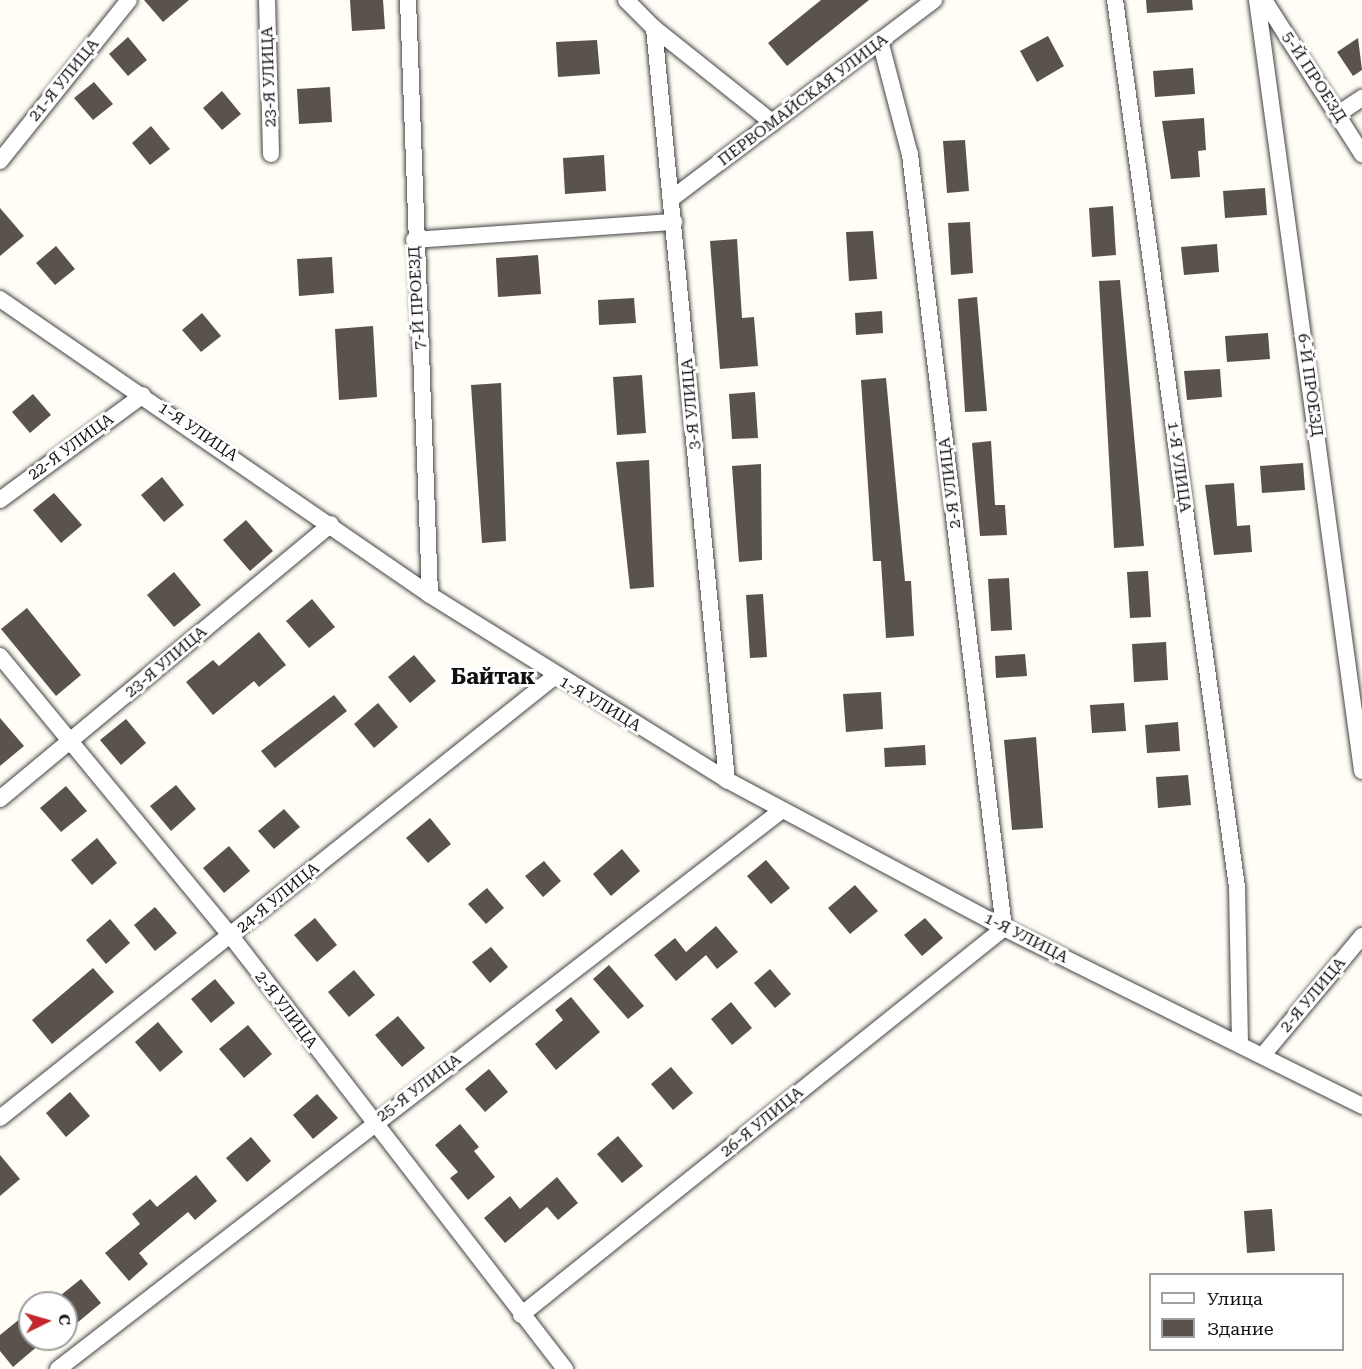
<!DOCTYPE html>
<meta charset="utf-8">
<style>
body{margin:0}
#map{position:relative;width:1362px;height:1369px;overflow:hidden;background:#fffdf5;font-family:"Roboto Serif",serif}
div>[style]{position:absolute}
.building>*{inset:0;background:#5a524d}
.roads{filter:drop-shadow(0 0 2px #444) drop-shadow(0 0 2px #444)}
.minor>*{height:16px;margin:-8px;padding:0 8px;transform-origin:8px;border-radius:8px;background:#fff}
span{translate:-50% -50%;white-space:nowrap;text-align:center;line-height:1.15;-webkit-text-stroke:6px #fff;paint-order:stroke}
.street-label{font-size:16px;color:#111}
.district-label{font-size:22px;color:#111;font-weight:700}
.legend{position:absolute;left:1149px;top:1273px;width:195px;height:78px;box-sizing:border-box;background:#fff;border:2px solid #a0a0a0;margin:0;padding:8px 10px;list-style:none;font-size:18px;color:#111}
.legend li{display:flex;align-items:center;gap:12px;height:30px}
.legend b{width:30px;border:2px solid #a0a0a0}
.north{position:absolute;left:18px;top:1291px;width:60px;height:60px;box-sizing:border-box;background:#fff;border:2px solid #a0a0a0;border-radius:50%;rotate:85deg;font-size:16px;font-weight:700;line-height:24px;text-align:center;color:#111}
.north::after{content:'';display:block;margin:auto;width:21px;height:27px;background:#c4262e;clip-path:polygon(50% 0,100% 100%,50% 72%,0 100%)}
</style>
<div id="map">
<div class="building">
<i style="clip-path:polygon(144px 0,189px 0,163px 22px)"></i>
<i style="clip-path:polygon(350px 0,383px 0,385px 29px,352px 31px)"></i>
<i style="clip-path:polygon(821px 0,869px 0,787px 66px,768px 43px)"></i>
<i style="clip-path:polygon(1146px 0,1192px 0,1193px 10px,1147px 13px)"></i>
<i style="clip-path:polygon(1048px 36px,1064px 66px,1037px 82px,1020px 51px)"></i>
<i style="clip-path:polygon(128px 37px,147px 60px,128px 76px,109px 54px)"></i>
<i style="clip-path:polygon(1358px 38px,1362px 70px,1353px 76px,1337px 52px)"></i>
<i style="clip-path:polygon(597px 40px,600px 74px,558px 77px,556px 42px)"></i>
<i style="clip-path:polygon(1193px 68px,1195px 94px,1155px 97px,1153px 71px)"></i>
<i style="clip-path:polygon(94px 82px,113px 104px,93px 120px,74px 98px)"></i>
<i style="clip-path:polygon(330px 87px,332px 122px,299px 124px,297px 89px)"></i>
<i style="clip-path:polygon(222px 91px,241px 114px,222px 130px,203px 108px)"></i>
<i style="clip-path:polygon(1204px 118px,1206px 150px,1198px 151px,1200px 177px,1171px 179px,1162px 121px)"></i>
<i style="clip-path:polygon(151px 126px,170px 149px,150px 165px,132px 143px)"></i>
<i style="clip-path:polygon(965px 140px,969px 191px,947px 193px,943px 141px)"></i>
<i style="clip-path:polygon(604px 155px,606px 191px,565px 194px,563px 158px)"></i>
<i style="clip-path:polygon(1265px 188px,1267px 215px,1225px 218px,1223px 191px)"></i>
<i style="clip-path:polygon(1113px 206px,1116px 255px,1092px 257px,1089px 208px)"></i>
<i style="clip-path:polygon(0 208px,24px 236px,0 256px)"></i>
<i style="clip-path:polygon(970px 222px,973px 273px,951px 275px,948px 223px)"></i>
<i style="clip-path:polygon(873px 231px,877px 279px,849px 281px,846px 232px)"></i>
<i style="clip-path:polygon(737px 239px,742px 318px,754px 317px,758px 366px,720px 369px,710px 241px)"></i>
<i style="clip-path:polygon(1217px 244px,1219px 272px,1184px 275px,1181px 247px)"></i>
<i style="clip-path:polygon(56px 246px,75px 269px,55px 285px,36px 263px)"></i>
<i style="clip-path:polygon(538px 255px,541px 294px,498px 297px,496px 258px)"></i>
<i style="clip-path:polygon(332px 257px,334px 293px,299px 296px,297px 259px)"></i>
<i style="clip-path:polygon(1120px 280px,1144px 546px,1114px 548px,1099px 281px)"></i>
<i style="clip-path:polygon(977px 297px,987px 411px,965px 412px,958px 299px)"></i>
<i style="clip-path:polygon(634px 298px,636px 323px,599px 325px,598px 300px)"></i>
<i style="clip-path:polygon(882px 311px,883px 333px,856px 335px,855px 313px)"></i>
<i style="clip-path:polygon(202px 313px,221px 336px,201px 352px,182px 330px)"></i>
<i style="clip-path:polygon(373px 326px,377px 397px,339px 400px,335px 329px)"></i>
<i style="clip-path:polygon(1268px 333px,1270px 359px,1227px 362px,1225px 336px)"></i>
<i style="clip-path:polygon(1220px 369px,1222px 397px,1187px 400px,1184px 371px)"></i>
<i style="clip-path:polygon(642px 375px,646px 433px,617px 435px,613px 377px)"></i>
<i style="clip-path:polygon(886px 378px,905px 581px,911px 581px,914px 636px,886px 638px,881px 561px,873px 561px,861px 380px)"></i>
<i style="clip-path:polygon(501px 383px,506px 541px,482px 543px,471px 385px)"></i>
<i style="clip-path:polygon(755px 392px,758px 438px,732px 439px,729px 394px)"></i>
<i style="clip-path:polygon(33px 394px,51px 415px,30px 433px,12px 412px)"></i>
<i style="clip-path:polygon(991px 441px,995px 505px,1005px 505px,1007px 535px,980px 536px,972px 443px)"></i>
<i style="clip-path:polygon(649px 460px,654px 587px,630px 589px,616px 462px)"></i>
<i style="clip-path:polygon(1303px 463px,1305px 490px,1262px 493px,1260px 466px)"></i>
<i style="clip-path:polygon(761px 464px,762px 560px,739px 562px,732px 466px)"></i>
<i style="clip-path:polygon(162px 477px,184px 505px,164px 522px,141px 495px)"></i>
<i style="clip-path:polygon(1234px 483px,1237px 526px,1250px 525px,1252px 552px,1214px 555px,1205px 485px)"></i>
<i style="clip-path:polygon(54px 493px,82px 525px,61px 543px,33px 510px)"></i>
<i style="clip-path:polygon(246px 520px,273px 551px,250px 571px,223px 540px)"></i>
<i style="clip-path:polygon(1148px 571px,1151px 617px,1130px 618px,1127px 572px)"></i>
<i style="clip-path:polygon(174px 572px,201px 605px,174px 627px,147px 595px)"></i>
<i style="clip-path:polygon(1009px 578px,1012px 630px,991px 631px,988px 579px)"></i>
<i style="clip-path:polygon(763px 594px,767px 657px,750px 658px,746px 595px)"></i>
<i style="clip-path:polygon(312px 599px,335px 627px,309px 648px,286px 621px)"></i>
<i style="clip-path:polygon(27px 608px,81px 675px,56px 696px,1px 629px)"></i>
<i style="clip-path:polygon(259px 632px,286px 665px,259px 687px,254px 681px,213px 715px,186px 682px,213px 660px,219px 666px)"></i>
<i style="clip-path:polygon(1166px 642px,1168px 680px,1134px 682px,1132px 644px)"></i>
<i style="clip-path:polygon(1025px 654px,1027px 676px,996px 678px,995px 656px)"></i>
<i style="clip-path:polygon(414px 655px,436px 681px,410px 703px,388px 677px)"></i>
<i style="clip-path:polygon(881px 692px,883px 729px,846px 732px,843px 694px)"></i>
<i style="clip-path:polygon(334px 695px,347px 711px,275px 768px,261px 751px)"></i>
<i style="clip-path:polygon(378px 703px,398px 727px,374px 748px,354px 724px)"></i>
<i style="clip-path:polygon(1124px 703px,1126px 731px,1092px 733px,1090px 705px)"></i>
<i style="clip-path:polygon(0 718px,24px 746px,0 766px)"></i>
<i style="clip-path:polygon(126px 719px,146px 743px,121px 765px,100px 740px)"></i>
<i style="clip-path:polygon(1178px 722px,1180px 751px,1147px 753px,1145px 725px)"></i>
<i style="clip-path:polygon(1036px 737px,1043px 828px,1012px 830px,1004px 740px)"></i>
<i style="clip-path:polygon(925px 745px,926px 765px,885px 767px,884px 748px)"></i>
<i style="clip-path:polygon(1188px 775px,1191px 805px,1158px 808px,1156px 777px)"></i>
<i style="clip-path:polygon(176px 785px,196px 809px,171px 831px,150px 806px)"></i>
<i style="clip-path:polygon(66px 786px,87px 811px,61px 832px,40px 808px)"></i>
<i style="clip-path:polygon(284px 809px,300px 827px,274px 849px,258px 831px)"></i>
<i style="clip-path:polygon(430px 818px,451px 844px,428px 863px,406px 838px)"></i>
<i style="clip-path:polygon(97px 838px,117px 863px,92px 885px,71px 860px)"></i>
<i style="clip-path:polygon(229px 846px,250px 871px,224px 893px,203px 868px)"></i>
<i style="clip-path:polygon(622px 849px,640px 871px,611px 896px,593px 874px)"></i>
<i style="clip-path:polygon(766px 860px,790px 888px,771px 904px,747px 876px)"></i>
<i style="clip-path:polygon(544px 861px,561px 881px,543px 897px,525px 876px)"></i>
<i style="clip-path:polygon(855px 885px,878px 911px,850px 934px,828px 908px)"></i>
<i style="clip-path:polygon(487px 888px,504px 908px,486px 924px,468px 904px)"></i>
<i style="clip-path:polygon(155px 907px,177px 933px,155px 951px,134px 925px)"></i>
<i style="clip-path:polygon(315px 918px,337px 945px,317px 962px,294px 935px)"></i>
<i style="clip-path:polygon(925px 918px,943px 938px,922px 956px,904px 935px)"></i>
<i style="clip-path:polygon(110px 919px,130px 943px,106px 964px,86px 940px)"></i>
<i style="clip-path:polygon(716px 926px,738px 952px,717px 969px,706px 955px,676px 981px,654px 955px,675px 938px,686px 952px)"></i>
<i style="clip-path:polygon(491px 947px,508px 967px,490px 983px,472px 962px)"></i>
<i style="clip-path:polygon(609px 965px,644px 1006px,628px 1019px,593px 979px)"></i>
<i style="clip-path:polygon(93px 968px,114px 992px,52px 1044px,32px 1020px)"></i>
<i style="clip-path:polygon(770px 969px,791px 994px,775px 1008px,754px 983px)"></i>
<i style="clip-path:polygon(354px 970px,375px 995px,349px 1017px,328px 992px)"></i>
<i style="clip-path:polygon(215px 979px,235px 1003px,211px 1023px,191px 999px)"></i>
<i style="clip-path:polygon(571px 997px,600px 1032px,556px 1070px,535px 1044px,563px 1020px,555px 1010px)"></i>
<i style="clip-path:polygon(731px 1002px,752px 1028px,732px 1045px,711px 1019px)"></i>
<i style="clip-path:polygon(398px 1016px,425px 1048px,402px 1067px,375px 1035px)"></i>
<i style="clip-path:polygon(158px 1022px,183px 1052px,160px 1072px,135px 1042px)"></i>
<i style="clip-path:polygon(248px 1025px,272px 1054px,244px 1078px,219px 1049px)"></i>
<i style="clip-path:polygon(671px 1067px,693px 1093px,673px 1110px,651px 1084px)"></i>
<i style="clip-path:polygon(489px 1069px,508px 1092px,485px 1112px,465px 1089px)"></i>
<i style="clip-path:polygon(70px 1092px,90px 1116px,66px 1137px,46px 1113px)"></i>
<i style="clip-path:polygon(317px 1094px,338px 1118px,313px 1139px,293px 1115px)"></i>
<i style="clip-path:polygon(460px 1124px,479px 1147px,474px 1151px,495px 1177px,468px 1200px,450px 1178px,458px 1172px,435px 1145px)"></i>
<i style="clip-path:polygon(618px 1136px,643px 1166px,622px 1183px,597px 1154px)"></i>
<i style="clip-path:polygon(251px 1137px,271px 1161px,247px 1182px,226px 1158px)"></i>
<i style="clip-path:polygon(0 1155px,20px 1179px,0 1196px)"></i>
<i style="clip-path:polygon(196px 1175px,217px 1201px,195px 1220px,188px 1212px,139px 1253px,148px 1264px,129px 1281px,105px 1253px,140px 1224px,132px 1214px,150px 1199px,157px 1207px)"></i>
<i style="clip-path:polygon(557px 1177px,578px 1203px,558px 1220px,547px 1207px,505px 1243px,484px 1218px,510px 1196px,520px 1209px)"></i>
<i style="clip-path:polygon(1272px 1209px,1275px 1251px,1247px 1253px,1244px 1211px)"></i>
<i style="clip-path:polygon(81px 1279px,101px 1303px,77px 1323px,66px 1303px,56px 1299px)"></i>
<i style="clip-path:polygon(21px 1318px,30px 1329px,30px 1339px,46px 1339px,13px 1367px,0 1351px,0 1335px)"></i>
</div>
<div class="roads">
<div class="minor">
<i style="left:267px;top:0;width:154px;rotate:88.5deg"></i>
<i style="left:408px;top:0;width:595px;rotate:87.88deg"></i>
<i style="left:626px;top:0;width:40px;rotate:45deg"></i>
<i style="left:654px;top:28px;width:152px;rotate:38.6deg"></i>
<i style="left:1115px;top:0;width:895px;rotate:82.17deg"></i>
<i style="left:1237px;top:887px;width:156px;rotate:88.9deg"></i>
<i style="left:1257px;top:0;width:778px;rotate:82.24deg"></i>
<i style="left:1264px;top:0;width:183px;rotate:57.5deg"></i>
<i style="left:654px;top:28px;width:756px;rotate:84.46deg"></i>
<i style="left:1338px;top:114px;width:29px;rotate:-34deg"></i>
<i style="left:0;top:161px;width:206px;rotate:-51.3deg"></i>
<i style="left:671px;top:199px;width:330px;rotate:-37.1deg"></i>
<i style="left:414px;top:240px;width:261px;rotate:-4deg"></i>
<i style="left:0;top:299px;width:522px;rotate:34.54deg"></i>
<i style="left:430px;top:595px;width:350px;rotate:31.9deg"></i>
<i style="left:727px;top:780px;width:314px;rotate:28.1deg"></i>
<i style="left:1004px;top:928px;width:400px;rotate:26.4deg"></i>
<i style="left:0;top:500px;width:177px;rotate:-36.3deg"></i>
<i style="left:0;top:656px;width:363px;rotate:50.5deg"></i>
<i style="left:231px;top:936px;width:547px;rotate:52.35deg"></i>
<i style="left:0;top:799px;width:430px;rotate:-39.7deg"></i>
<i style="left:1263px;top:1055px;width:155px;rotate:-50.2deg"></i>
<i style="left:0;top:1118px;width:708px;rotate:-38.52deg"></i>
<i style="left:521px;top:1315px;width:619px;rotate:-38.7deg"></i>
<i style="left:1004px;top:928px;width:779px;rotate:-96.93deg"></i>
<i style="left:910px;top:155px;width:118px;rotate:-104.7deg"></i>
<i style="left:58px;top:1369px;width:915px;rotate:-37.67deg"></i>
</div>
</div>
<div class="street-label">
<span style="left:269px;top:77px;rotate:-92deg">23-Я УЛИЦА</span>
<span style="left:1314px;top:77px;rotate:57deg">5-Й ПРОЕЗД</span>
<span style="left:64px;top:80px;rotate:-51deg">21-Я УЛИЦА</span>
<span style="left:803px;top:100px;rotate:-37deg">ПЕРВОМАЙСКАЯ УЛИЦА</span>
<span style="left:417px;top:298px;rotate:-93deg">7-Й ПРОЕЗД</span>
<span style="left:1310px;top:385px;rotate:82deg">6-Й ПРОЕЗД</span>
<span style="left:691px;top:404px;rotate:-95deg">3-Я УЛИЦА</span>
<span style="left:198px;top:432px;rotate:34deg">1-Я УЛИЦА</span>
<span style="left:71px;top:447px;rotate:-36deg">22-Я УЛИЦА</span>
<span style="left:1179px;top:467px;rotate:82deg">1-Я УЛИЦА</span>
<span style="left:950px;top:483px;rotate:-97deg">2-Я УЛИЦА</span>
<span style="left:166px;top:662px;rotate:-40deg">23-Я УЛИЦА</span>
<span style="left:600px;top:704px;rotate:31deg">1-Я УЛИЦА</span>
<span style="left:278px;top:898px;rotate:-39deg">24-Я УЛИЦА</span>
<span style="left:1026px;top:938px;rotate:27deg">1-Я УЛИЦА</span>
<span style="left:1313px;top:995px;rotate:-50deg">2-Я УЛИЦА</span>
<span style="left:286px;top:1010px;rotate:53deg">2-Я УЛИЦА</span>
<span style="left:419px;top:1088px;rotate:-37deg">25-Я УЛИЦА</span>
<span style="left:762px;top:1122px;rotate:-39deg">26-Я УЛИЦА</span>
</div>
<div class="district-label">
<span style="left:493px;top:677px">Байтак</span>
</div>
<ul class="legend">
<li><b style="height:8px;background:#fff"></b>Улица</li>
<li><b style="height:16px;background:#5a524d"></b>Здание</li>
</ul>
<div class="north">С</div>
</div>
